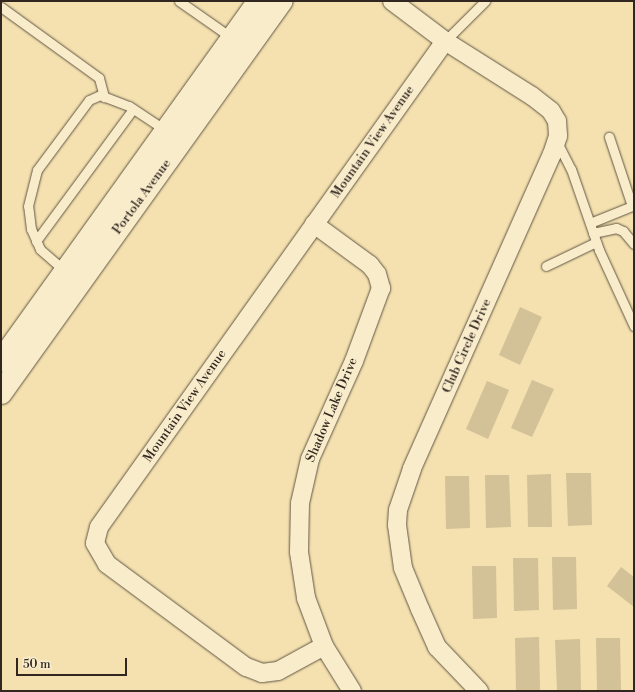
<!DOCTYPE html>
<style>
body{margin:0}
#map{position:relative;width:635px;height:692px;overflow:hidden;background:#f4e1af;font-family:"Libre Bodoni",serif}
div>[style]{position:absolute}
.green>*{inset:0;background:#d3c197}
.roads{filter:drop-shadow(0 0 1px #625544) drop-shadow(0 0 1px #625544)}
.lane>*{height:9px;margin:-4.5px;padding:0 4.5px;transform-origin:4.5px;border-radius:4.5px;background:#f8eccb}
.street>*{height:18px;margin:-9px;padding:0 9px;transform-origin:9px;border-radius:9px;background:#f8eccb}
.secondary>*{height:22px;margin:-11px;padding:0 11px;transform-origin:11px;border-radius:11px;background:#f8eccb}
span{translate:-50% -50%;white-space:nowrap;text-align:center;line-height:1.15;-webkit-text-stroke:4px #f8eccb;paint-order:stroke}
.street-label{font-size:13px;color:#322621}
.frame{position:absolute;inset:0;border:2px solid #322621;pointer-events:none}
.scale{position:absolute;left:16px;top:658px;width:111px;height:18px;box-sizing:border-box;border:2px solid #322621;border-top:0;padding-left:5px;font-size:12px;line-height:14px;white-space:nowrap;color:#322621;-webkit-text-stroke:3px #f8eccb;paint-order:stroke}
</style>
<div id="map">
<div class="green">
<i style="clip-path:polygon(520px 307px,542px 317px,520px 365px,499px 355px)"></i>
<i style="clip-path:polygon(532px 380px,554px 389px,532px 437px,511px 428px)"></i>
<i style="clip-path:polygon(487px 381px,509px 390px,488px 439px,466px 429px)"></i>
<i style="clip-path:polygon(566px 473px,591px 473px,592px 525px,568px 526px)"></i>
<i style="clip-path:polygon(551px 474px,552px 527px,528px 527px,527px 475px)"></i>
<i style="clip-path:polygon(485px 475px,509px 475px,511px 527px,486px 528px)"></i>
<i style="clip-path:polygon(445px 476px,469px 476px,470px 528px,446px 529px)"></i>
<i style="clip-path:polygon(552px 557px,576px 557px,577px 609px,553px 610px)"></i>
<i style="clip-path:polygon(513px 558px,538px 558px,539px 610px,514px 611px)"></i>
<i style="clip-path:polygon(472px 566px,496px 566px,497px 618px,473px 619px)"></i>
<i style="clip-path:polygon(621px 567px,634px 577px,634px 607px,607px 586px)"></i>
<i style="clip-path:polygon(539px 637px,540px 690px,516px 690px,515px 638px)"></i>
<i style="clip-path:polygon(596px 638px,620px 638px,621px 690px,597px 691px)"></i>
<i style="clip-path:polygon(580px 639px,581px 691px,557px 691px,555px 640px)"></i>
</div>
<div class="roads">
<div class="lane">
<i style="left:179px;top:1px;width:65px;rotate:34.9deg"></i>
<i style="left:1px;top:7px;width:121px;rotate:35.9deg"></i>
<i style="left:99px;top:78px;width:20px;rotate:75deg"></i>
<i style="left:445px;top:41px;width:57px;rotate:-45deg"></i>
<i style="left:557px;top:142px;width:30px;rotate:63deg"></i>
<i style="left:571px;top:169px;width:86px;rotate:70.9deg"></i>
<i style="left:599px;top:250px;width:84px;rotate:65.3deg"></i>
<i style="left:590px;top:223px;width:45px;rotate:-22deg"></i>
<i style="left:632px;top:206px;width:73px;rotate:-108.4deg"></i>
<i style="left:593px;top:233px;width:24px;rotate:-12deg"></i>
<i style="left:616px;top:228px;width:8px;rotate:23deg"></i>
<i style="left:623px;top:231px;width:17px;rotate:50deg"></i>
<i style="left:36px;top:241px;width:164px;rotate:-53.7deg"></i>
<i style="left:546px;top:266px;width:55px;rotate:-25.6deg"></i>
<i style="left:65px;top:271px;width:33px;rotate:-139deg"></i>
<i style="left:40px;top:249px;width:22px;rotate:-114deg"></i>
<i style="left:31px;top:229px;width:23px;rotate:-97deg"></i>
<i style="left:28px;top:206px;width:37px;rotate:-76deg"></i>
<i style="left:37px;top:170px;width:87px;rotate:-53.4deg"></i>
<i style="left:89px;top:100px;width:12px;rotate:-24deg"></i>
<i style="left:100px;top:95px;width:31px;rotate:21deg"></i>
<i style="left:129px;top:106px;width:43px;rotate:33.7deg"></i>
</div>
<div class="street">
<i style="left:392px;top:1px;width:66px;rotate:37deg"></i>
<i style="left:445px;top:41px;width:103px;rotate:32.3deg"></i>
<i style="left:532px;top:96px;width:24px;rotate:38deg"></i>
<i style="left:551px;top:111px;width:12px;rotate:59deg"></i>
<i style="left:557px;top:121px;width:15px;rotate:86deg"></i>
<i style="left:558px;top:136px;width:19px;rotate:108deg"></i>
<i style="left:552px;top:154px;width:345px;rotate:114deg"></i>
<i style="left:412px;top:469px;width:43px;rotate:108.9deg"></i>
<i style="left:398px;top:510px;width:15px;rotate:94deg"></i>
<i style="left:397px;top:525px;width:43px;rotate:82.1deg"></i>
<i style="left:403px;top:568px;width:44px;rotate:67.5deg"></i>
<i style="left:420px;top:609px;width:42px;rotate:65.9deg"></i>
<i style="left:437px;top:647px;width:61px;rotate:46.3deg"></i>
<i style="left:314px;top:224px;width:69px;rotate:36.2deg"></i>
<i style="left:370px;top:265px;width:11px;rotate:52deg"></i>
<i style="left:377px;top:274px;width:15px;rotate:74deg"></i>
<i style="left:381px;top:288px;width:78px;rotate:110.3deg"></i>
<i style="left:354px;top:361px;width:107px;rotate:114.2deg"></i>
<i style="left:310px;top:459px;width:45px;rotate:102.8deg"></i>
<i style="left:300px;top:503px;width:49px;rotate:91.2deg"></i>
<i style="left:299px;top:552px;width:47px;rotate:81.3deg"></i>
<i style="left:306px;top:598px;width:51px;rotate:69.4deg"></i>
<i style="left:324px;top:646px;width:53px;rotate:58.1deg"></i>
<i style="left:324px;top:646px;width:52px;rotate:151.5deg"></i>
<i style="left:278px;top:671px;width:16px;rotate:173deg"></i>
<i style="left:262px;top:673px;width:17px;rotate:-159deg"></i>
<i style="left:246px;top:667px;width:173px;rotate:-143.5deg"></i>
<i style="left:107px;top:564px;width:24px;rotate:-120deg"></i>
<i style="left:95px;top:543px;width:16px;rotate:-76deg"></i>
<i style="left:99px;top:527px;width:597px;rotate:-54.55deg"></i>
</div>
<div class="secondary">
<i style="left:1px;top:361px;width:443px;rotate:-54.4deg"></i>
<i style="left:1px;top:393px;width:482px;rotate:-54.4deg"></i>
</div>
</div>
<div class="street-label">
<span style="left:373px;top:142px;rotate:-55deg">Mountain View Avenue</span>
<span style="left:142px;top:197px;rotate:-54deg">Portola Avenue</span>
<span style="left:467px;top:346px;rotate:-66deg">Club Circle Drive</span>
<span style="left:185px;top:406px;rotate:-55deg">Mountain View Avenue</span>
<span style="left:332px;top:410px;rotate:-67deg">Shadow Lake Drive</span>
</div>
<div class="frame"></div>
<div class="scale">50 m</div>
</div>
